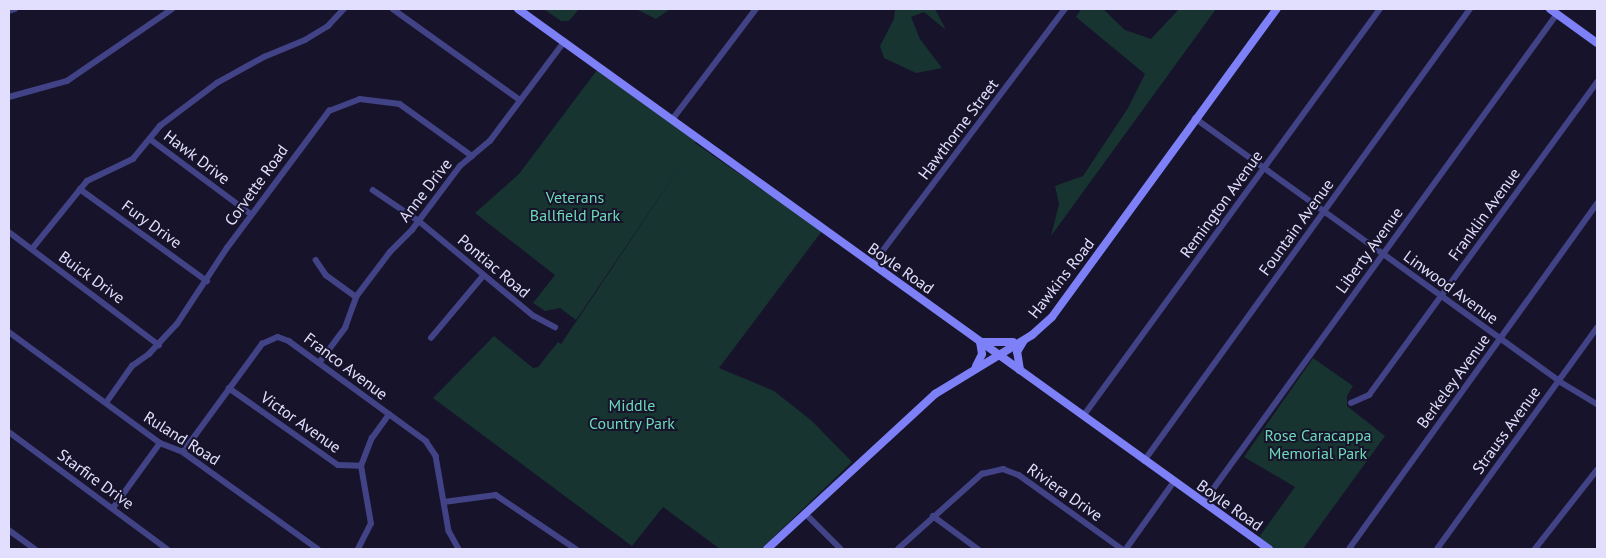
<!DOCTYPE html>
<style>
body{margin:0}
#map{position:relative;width:1606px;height:558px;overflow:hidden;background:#16132a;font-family:"PT Sans",sans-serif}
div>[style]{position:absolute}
.green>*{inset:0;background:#173431}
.street>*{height:5.5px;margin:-2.75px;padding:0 2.75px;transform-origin:2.75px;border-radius:2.75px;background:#424386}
.secondary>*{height:8px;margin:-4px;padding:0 4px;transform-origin:4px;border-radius:4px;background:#7d80f6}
span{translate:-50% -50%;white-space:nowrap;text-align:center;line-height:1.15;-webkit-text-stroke:4px #16132a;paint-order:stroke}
.street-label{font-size:16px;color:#e1dffd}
.park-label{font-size:16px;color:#6ed9b9}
.frame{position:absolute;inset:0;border:10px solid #e1dffd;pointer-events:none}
</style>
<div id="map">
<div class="green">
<i style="clip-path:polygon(544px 9px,579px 9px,569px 21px,561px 21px)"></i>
<i style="clip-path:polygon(636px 9px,670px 9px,656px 19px)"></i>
<i style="clip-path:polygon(895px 9px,935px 9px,946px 30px,924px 12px,911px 17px,920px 39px,942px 68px,916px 73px,884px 58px,880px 46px,894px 19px)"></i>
<i style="clip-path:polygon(1081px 9px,1103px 9px,1125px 30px,1151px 39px,1179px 9px,1216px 9px,1051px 236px,1059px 204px,1055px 186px,1083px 176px,1128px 108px,1145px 74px,1076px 17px)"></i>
<i style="clip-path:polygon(597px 70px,697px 140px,695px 143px,822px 231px,719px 368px,774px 391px,812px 421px,852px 462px,761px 549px,720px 549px,663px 507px,632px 546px,433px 398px,494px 336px,533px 368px,538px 367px,558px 342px,561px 344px,688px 155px,576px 320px,560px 308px,545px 311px,533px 303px,555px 275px,475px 213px,519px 174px)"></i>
<i style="clip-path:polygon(1313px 358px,1353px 386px,1347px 396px,1347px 406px,1385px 436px,1303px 549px,1275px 549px,1259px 537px,1295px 487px,1244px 457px)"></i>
</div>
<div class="street">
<i style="left:393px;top:9px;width:156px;rotate:35.6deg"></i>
<i style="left:9px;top:11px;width:6px;rotate:-18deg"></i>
<i style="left:9px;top:97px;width:60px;rotate:-15.4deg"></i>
<i style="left:67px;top:81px;width:127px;rotate:-34.4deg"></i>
<i style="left:1195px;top:118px;width:449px;rotate:35.8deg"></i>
<i style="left:1559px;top:381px;width:44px;rotate:31.2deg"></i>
<i style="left:672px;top:120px;width:139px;rotate:-52.9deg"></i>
<i style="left:150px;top:139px;width:126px;rotate:36.6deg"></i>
<i style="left:80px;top:189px;width:157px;rotate:35.9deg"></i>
<i style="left:373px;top:190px;width:55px;rotate:34deg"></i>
<i style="left:419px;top:221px;width:149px;rotate:39.6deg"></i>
<i style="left:534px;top:316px;width:24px;rotate:28deg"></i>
<i style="left:9px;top:232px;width:188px;rotate:37deg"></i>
<i style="left:32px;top:249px;width:87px;rotate:-51deg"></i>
<i style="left:87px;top:181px;width:51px;rotate:-25.6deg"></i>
<i style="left:133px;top:159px;width:43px;rotate:-50.7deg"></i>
<i style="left:160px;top:126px;width:71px;rotate:-37deg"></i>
<i style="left:217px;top:83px;width:54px;rotate:-29deg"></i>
<i style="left:264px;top:57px;width:44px;rotate:-22.5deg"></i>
<i style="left:305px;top:40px;width:27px;rotate:-31deg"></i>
<i style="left:328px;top:26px;width:23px;rotate:-47deg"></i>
<i style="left:316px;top:260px;width:18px;rotate:56deg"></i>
<i style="left:326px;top:275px;width:37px;rotate:36deg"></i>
<i style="left:872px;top:265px;width:321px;rotate:-53deg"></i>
<i style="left:9px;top:332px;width:187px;rotate:36.3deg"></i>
<i style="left:160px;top:443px;width:25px;rotate:21deg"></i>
<i style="left:183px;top:452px;width:166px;rotate:35.7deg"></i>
<i style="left:431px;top:338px;width:81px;rotate:-50deg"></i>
<i style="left:319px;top:363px;width:44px;rotate:-53.4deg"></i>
<i style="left:345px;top:328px;width:33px;rotate:-70deg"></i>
<i style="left:356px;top:297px;width:56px;rotate:-52.9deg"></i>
<i style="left:390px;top:252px;width:31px;rotate:-45deg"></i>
<i style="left:412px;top:230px;width:80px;rotate:-53.1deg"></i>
<i style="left:460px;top:166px;width:39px;rotate:-40deg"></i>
<i style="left:490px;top:141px;width:124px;rotate:-53.2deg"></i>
<i style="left:229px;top:388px;width:133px;rotate:35.2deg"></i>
<i style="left:338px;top:465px;width:23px;rotate:2deg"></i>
<i style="left:106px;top:403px;width:45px;rotate:-54.9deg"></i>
<i style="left:132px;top:366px;width:21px;rotate:-35deg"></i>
<i style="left:149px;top:354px;width:41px;rotate:-47deg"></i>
<i style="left:177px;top:324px;width:91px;rotate:-56.7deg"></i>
<i style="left:227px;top:248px;width:171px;rotate:-53.3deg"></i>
<i style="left:329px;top:111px;width:33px;rotate:-21deg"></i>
<i style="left:360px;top:99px;width:40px;rotate:7.1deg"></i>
<i style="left:400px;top:104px;width:89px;rotate:35.8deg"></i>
<i style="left:1351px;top:403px;width:20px;rotate:-24deg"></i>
<i style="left:1369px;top:395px;width:387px;rotate:-53.9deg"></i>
<i style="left:1084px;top:415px;width:502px;rotate:-53.91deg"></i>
<i style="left:9px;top:432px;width:197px;rotate:36.5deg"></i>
<i style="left:183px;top:452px;width:134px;rotate:-53.8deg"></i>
<i style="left:262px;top:344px;width:17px;rotate:-24deg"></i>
<i style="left:278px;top:337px;width:12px;rotate:20deg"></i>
<i style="left:289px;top:341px;width:170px;rotate:36.1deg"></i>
<i style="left:426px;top:441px;width:18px;rotate:56deg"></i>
<i style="left:436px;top:456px;width:76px;rotate:80.2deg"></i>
<i style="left:449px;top:531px;width:21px;rotate:61deg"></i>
<i style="left:1144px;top:461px;width:557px;rotate:-54.2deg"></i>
<i style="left:444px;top:502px;width:52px;rotate:-7.7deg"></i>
<i style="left:496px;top:495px;width:97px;rotate:34deg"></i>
<i style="left:1203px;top:503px;width:604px;rotate:-54.1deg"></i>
<i style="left:113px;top:508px;width:80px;rotate:-54.1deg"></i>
<i style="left:806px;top:514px;width:49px;rotate:45deg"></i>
<i style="left:933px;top:516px;width:56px;rotate:36.3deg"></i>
<i style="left:9px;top:530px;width:32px;rotate:36deg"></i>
<i style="left:358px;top:549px;width:28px;rotate:-63deg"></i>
<i style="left:371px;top:524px;width:59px;rotate:-99.8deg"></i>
<i style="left:361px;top:466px;width:30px;rotate:-69deg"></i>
<i style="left:372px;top:438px;width:29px;rotate:-54deg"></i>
<i style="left:898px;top:549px;width:113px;rotate:-41.8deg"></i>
<i style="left:982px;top:474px;width:22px;rotate:-13deg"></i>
<i style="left:1003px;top:469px;width:17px;rotate:21deg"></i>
<i style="left:1019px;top:475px;width:127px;rotate:35.7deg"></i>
<i style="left:1126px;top:549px;width:81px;rotate:-54.5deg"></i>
<i style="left:1349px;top:549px;width:425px;rotate:-54.3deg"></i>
<i style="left:1437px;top:549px;width:273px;rotate:-54.1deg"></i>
<i style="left:1535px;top:549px;width:100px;rotate:-51.9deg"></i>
</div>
<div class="secondary">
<i style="left:518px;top:9px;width:925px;rotate:35.72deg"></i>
<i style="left:1550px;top:9px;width:58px;rotate:35.9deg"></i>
<i style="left:976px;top:366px;width:13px;rotate:-63deg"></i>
<i style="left:982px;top:354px;width:12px;rotate:-99deg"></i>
<i style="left:980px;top:342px;width:33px"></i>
<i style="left:1020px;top:370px;width:18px;rotate:-99deg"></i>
<i style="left:1017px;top:352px;width:12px;rotate:-59deg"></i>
<i style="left:767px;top:549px;width:229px;rotate:-42.7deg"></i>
<i style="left:935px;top:394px;width:114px;rotate:-31.3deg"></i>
<i style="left:1032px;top:335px;width:27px;rotate:-42deg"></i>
<i style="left:1052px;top:317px;width:381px;rotate:-53.9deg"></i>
</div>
<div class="street-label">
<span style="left:958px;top:129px;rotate:-53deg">Hawthorne Street</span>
<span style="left:197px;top:157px;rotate:37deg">Hawk Drive</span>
<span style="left:256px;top:185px;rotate:-54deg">Corvette Road</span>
<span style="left:425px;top:190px;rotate:-52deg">Anne Drive</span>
<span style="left:1221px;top:204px;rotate:-54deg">Remington Avenue</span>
<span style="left:1484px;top:214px;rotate:-54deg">Franklin Avenue</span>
<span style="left:152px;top:224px;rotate:36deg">Fury Drive</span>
<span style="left:1296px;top:227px;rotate:-54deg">Fountain Avenue</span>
<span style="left:1369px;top:250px;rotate:-54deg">Liberty Avenue</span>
<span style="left:494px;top:266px;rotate:40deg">Pontiac Road</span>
<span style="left:901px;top:268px;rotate:35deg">Boyle Road</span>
<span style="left:92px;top:277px;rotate:36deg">Buick Drive</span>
<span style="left:1061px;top:278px;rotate:-52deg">Hawkins Road</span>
<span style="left:1451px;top:287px;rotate:36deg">Linwood Avenue</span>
<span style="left:346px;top:366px;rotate:37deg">Franco Avenue</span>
<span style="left:1453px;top:381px;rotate:-54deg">Berkeley Avenue</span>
<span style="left:301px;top:422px;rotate:35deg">Victor Avenue</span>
<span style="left:1506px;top:430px;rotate:-54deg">Strauss Avenue</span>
<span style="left:182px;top:438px;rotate:32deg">Ruland Road</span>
<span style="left:96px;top:479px;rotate:36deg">Starfire Drive</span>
<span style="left:1065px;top:492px;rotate:35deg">Riviera Drive</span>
<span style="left:1230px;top:505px;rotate:35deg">Boyle Road</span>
</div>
<div class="park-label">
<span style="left:575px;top:206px">Veterans<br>Ballfield Park</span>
<span style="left:632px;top:414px">Middle<br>Country Park</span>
<span style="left:1318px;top:444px">Rose Caracappa<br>Memorial Park</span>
</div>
<div class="frame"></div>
</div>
